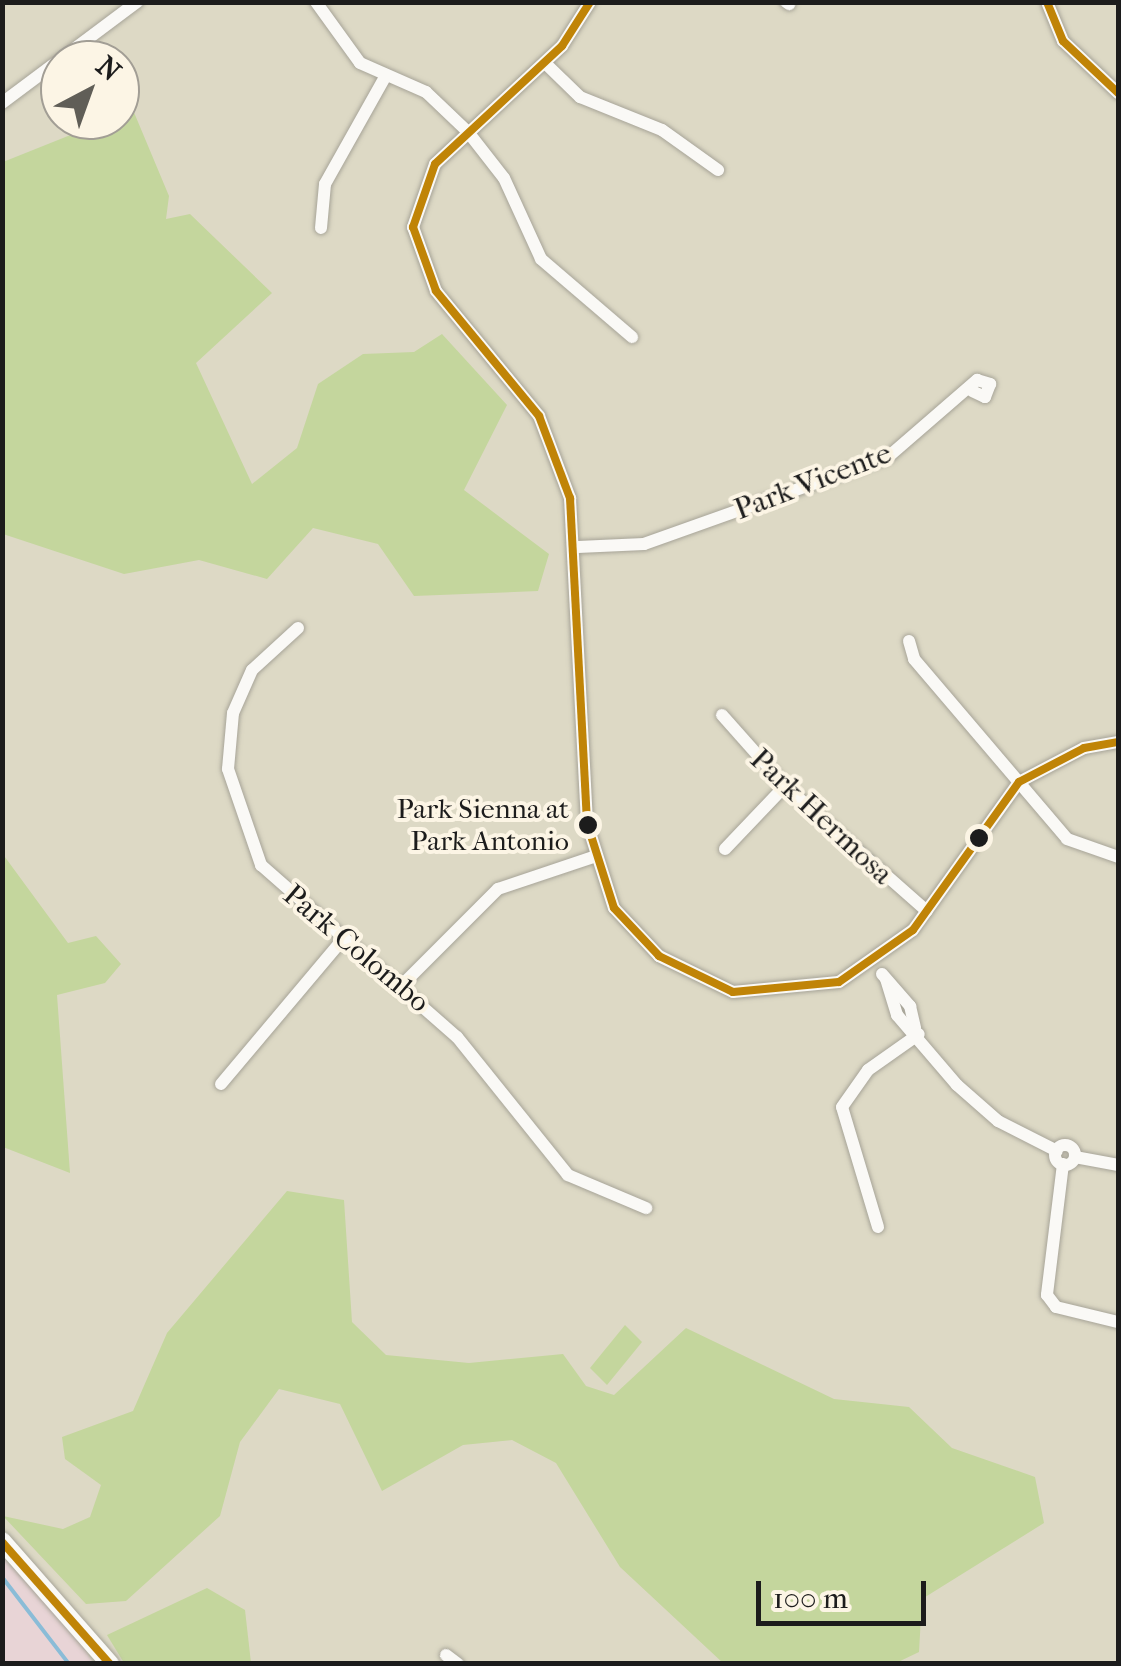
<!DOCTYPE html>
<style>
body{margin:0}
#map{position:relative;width:1121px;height:1666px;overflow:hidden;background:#ddd9c5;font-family:"IM FELL French Canon",serif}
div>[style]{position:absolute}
.built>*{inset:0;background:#e8d4d6}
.green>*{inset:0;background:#c4d69d}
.stream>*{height:4px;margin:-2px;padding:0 2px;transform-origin:2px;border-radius:2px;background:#8abcd7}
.roads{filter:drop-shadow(0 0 2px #a7a498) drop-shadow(0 0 2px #a7a498)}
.minor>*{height:12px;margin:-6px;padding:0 6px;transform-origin:6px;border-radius:6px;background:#faf9f6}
.minor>.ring{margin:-6px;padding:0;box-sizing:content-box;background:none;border:12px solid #faf9f6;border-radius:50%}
.secondary>*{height:18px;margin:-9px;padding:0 9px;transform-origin:9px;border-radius:9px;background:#faf9f6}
.bus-1>*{height:8px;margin:-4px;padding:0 4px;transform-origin:4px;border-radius:4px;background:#c08407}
.dots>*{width:28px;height:28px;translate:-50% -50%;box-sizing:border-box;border:5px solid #fcf5e5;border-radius:50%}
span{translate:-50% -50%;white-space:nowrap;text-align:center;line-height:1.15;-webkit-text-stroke:8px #fcf5e5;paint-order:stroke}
.bus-label{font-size:28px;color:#1c1c1c}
.right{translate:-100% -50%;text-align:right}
.street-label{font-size:30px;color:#1c1c1c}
.frame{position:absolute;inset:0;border:5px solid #1c1c1c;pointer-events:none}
.north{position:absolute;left:40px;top:40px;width:100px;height:100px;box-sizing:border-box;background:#fcf5e5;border:2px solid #a29e95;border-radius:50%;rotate:41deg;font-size:28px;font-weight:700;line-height:40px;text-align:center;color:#1c1c1c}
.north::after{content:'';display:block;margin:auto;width:35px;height:45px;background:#605e57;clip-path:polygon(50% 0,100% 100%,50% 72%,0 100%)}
.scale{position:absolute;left:756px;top:1581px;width:170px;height:45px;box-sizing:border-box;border:5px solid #1c1c1c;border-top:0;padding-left:12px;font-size:30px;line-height:35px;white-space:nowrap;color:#1c1c1c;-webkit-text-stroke:8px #fcf5e5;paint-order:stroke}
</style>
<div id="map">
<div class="built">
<i style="clip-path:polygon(2px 1556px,76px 1634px,93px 1663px,3px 1663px)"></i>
</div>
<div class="green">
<i style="clip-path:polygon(133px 110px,169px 196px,166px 219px,190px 214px,272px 293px,196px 363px,252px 484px,297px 448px,318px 384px,363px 354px,414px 352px,442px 334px,507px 405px,464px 490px,549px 554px,538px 591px,414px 596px,378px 544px,313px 528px,267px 579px,199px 560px,124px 574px,3px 534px,3px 162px)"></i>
<i style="clip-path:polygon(2px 853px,68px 943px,96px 936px,121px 964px,105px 983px,57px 995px,70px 1173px,3px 1147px)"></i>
<i style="clip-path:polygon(287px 1191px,344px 1200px,352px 1322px,386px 1355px,469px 1363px,563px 1354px,586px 1386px,614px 1395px,686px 1328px,834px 1399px,909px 1407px,952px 1448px,1035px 1477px,1044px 1523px,922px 1599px,919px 1652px,896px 1663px,723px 1663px,620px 1567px,556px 1463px,512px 1440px,463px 1445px,382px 1491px,340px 1404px,279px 1389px,240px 1442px,220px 1516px,126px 1601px,86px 1604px,3px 1516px,63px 1529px,90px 1517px,101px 1485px,65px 1459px,62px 1437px,133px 1411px,167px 1333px)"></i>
<i style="clip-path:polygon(625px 1325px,642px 1342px,607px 1385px,590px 1368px)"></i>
<i style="clip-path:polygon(207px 1588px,245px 1610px,251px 1663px,124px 1663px,107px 1635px)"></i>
</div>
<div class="stream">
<i style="left:2px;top:1577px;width:110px;rotate:52.4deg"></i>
</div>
<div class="roads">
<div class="minor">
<i style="left:316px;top:2px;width:75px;rotate:54.2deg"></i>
<i style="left:360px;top:63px;width:72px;rotate:23.7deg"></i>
<i style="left:426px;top:92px;width:58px;rotate:43.6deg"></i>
<i style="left:468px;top:132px;width:58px;rotate:52deg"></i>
<i style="left:504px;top:178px;width:89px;rotate:65.4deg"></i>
<i style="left:541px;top:259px;width:120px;rotate:40.6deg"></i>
<i style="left:590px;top:2px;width:52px;rotate:122.5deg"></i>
<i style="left:562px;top:46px;width:173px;rotate:137.1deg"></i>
<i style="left:435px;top:164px;width:67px;rotate:109.2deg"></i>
<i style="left:413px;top:227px;width:68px;rotate:70.2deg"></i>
<i style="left:436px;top:291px;width:162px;rotate:50.5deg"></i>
<i style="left:539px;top:416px;width:88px;rotate:69.3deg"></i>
<i style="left:570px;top:498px;width:325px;rotate:87deg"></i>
<i style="left:587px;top:823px;width:89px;rotate:72.4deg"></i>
<i style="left:614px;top:908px;width:66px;rotate:46.8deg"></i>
<i style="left:659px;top:956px;width:82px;rotate:25.9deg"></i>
<i style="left:733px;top:992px;width:106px;rotate:-5.4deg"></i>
<i style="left:839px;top:982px;width:90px;rotate:-35.1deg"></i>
<i style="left:913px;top:930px;width:182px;rotate:-54.4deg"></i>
<i style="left:1019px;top:782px;width:73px;rotate:-27.6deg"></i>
<i style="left:1084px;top:748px;width:35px;rotate:-10deg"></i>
<i style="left:786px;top:2px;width:4px;rotate:34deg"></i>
<i style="left:1047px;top:2px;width:42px;rotate:67.7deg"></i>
<i style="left:1063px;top:41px;width:76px;rotate:43.4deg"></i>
<i style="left:545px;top:63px;width:49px;rotate:44.2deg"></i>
<i style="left:580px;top:97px;width:88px;rotate:21.9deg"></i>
<i style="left:662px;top:130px;width:69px;rotate:35.5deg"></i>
<i style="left:2px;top:103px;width:169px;rotate:-36.8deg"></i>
<i style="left:321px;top:228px;width:44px;rotate:-84.8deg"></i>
<i style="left:325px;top:184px;width:123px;rotate:-60.7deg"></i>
<i style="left:578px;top:547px;width:66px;rotate:-2.6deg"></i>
<i style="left:644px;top:544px;width:259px;rotate:-19.6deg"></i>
<i style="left:888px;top:457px;width:118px;rotate:-40.9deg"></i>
<i style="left:977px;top:380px;width:14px;rotate:17deg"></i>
<i style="left:990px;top:384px;width:14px;rotate:111deg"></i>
<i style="left:985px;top:397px;width:14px;rotate:-155deg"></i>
<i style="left:298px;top:628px;width:62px;rotate:137.6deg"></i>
<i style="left:252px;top:670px;width:47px;rotate:113.8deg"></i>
<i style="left:233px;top:713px;width:56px;rotate:95.1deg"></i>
<i style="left:228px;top:769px;width:102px;rotate:71deg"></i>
<i style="left:261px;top:865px;width:261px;rotate:41.3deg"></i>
<i style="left:457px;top:1037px;width:177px;rotate:51.2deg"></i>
<i style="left:568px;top:1175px;width:85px;rotate:22.9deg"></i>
<i style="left:909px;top:641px;width:19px;rotate:74deg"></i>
<i style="left:914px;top:659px;width:236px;rotate:49.6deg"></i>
<i style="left:1067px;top:839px;width:54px;rotate:19.4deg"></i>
<i style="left:722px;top:715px;width:95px;rotate:48.4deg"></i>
<i style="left:785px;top:786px;width:189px;rotate:41.4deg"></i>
<i style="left:725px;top:849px;width:87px;rotate:-46.4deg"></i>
<i style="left:882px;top:974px;width:43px;rotate:48.8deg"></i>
<i style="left:910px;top:1006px;width:23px;rotate:77deg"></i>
<i style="left:886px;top:979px;width:38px;rotate:73deg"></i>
<i style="left:897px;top:1015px;width:92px;rotate:49.4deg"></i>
<i style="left:957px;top:1085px;width:55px;rotate:41.3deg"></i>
<i style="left:998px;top:1121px;width:66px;rotate:27deg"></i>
<i style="left:402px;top:985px;width:136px;rotate:-45deg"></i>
<i style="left:498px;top:889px;width:100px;rotate:-18.6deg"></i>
<i style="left:221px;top:1084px;width:189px;rotate:-49.9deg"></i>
<i class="ring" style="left:1055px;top:1145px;width:8px;height:8px"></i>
<i style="left:1075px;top:1157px;width:44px;rotate:10.5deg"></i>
<i style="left:1063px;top:1164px;width:132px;rotate:97deg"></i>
<i style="left:1047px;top:1295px;width:15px;rotate:53deg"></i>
<i style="left:1056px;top:1307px;width:64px;rotate:13.6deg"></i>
<i style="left:878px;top:1227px;width:125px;rotate:-106.7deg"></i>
<i style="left:842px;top:1107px;width:45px;rotate:-54.9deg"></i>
<i style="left:868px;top:1070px;width:62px;rotate:-35.2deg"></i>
<i style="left:446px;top:1655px;width:15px;rotate:37deg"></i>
</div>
<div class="secondary">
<i style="left:2px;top:1541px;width:164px;rotate:48.7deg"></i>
</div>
</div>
<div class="bus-1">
<i style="left:590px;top:2px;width:52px;rotate:122.5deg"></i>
<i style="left:562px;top:46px;width:173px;rotate:137.1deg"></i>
<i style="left:435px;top:164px;width:67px;rotate:109.2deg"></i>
<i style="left:413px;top:227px;width:68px;rotate:70.2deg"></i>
<i style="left:436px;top:291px;width:162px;rotate:50.5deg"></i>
<i style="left:539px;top:416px;width:88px;rotate:69.3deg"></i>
<i style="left:570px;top:498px;width:325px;rotate:87deg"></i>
<i style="left:587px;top:823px;width:89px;rotate:72.4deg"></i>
<i style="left:614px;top:908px;width:66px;rotate:46.8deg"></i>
<i style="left:659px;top:956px;width:82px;rotate:25.9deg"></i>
<i style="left:733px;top:992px;width:106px;rotate:-5.4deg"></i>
<i style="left:839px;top:982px;width:90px;rotate:-35.1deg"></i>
<i style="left:913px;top:930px;width:182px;rotate:-54.4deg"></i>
<i style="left:1019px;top:782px;width:73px;rotate:-27.6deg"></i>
<i style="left:1084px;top:748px;width:35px;rotate:-10deg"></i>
<i style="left:1047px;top:2px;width:42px;rotate:67.7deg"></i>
<i style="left:1063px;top:41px;width:76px;rotate:43.4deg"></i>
<i style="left:2px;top:1542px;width:163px;rotate:48.5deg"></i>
</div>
<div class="dots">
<i style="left:588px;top:825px;background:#1c1c1c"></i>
<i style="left:979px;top:838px;background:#1c1c1c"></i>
</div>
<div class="bus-label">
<span class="right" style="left:569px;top:825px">Park Sienna at<br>Park Antonio</span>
</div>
<div class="street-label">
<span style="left:813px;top:482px;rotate:-21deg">Park Vicente</span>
<span style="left:821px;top:817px;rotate:43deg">Park Hermosa</span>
<span style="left:356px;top:949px;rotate:40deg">Park Colombo</span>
</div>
<div class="frame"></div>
<div class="north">N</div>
<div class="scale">100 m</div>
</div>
